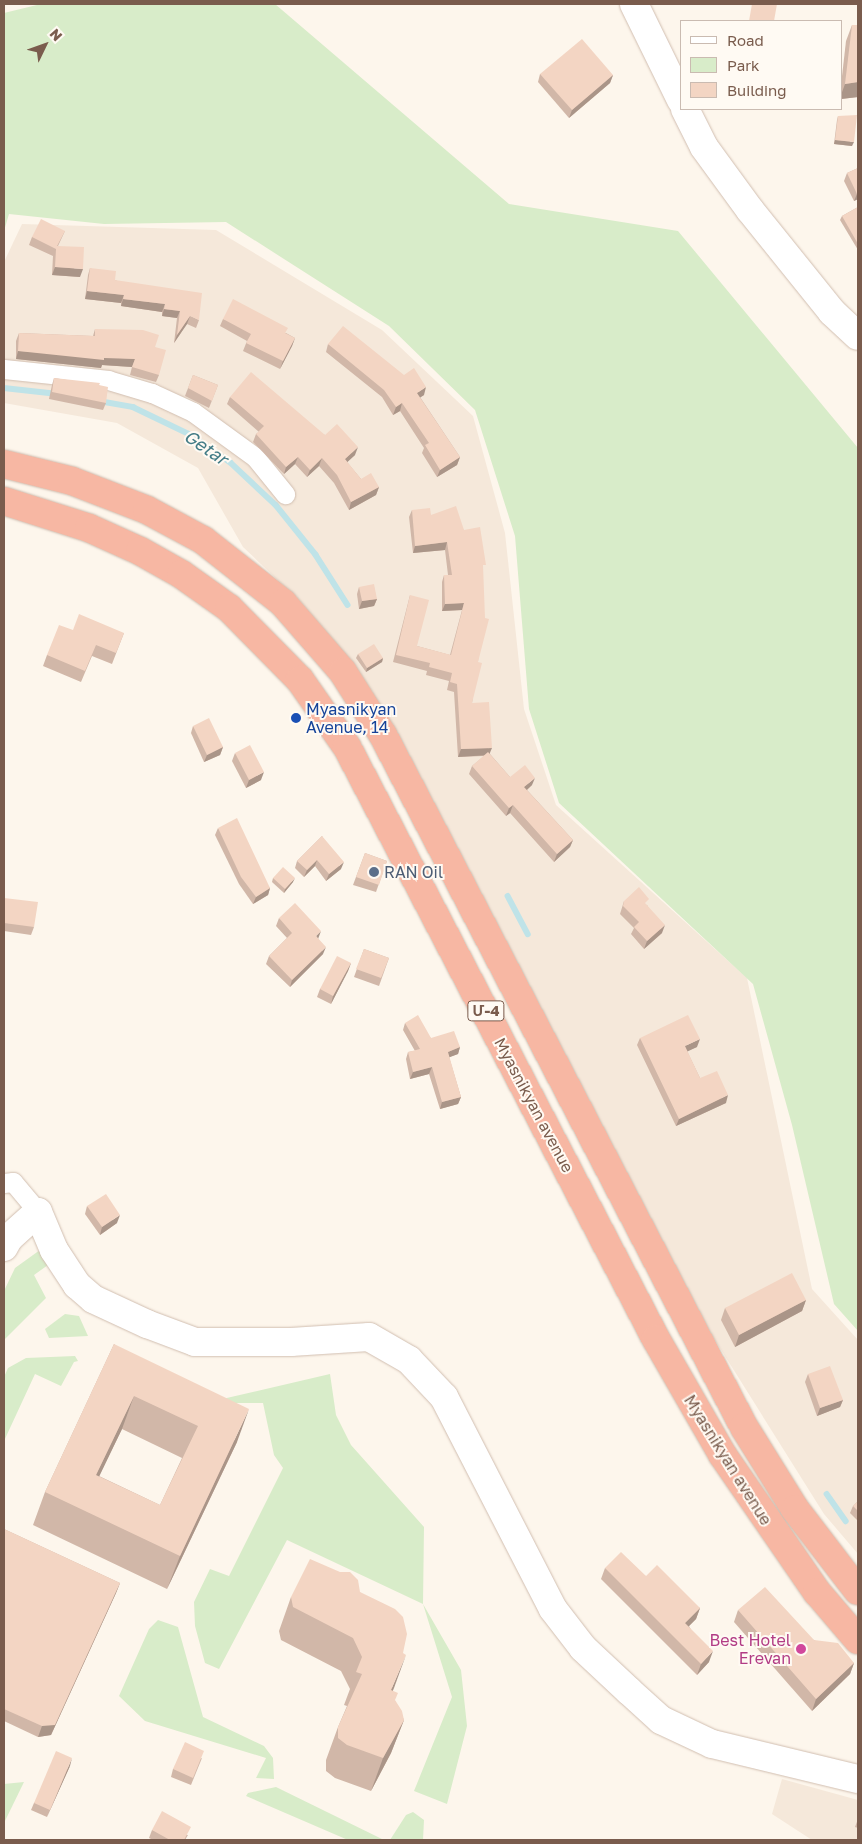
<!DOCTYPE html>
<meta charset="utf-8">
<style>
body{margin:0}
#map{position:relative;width:862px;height:1844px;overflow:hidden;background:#fdf6ec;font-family:"Golos Text","Noto Sans Armenian",sans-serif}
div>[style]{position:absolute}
.residential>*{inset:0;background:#f5e8da}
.green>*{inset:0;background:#d8ecc9}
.stream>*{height:5.5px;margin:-2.75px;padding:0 2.75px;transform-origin:2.75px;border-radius:2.75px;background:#bfe3e8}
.roads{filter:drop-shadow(0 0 1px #d1beb0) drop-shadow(0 0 1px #d1beb0)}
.street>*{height:19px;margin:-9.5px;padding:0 9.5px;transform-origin:9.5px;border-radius:9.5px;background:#fff}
.secondary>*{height:28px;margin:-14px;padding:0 14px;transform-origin:14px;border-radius:14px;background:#fff}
.highway>*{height:28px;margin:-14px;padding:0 14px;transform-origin:14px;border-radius:14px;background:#f7b7a3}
.wall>*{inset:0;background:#d1b7a8}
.shaded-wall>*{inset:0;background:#aa9588}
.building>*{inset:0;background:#f3d5c3}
.dots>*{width:14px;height:14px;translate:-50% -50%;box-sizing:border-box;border:2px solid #fffaf3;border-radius:50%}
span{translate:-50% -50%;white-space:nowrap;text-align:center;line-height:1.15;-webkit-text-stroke:4px #fffaf3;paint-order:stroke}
.shield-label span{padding:1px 4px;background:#fffaf3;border:1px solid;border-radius:4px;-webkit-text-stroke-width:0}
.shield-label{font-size:15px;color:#7a5c4d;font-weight:700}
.transit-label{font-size:16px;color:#164399}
.left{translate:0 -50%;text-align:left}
.service-label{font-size:16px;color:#4e5e75}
.street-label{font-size:16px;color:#7a5c4d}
.hotel-label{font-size:16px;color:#b23c85}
.right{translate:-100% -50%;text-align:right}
.water-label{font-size:18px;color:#437c86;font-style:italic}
.frame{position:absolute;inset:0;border:5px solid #7a5c4d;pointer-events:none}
.legend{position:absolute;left:680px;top:20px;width:162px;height:90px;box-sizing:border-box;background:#fffaf3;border:1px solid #cabbb1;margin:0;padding:6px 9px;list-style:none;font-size:15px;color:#7a5c4d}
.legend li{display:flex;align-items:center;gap:10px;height:25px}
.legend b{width:25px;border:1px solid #cabbb1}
.north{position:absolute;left:20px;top:20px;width:50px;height:50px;-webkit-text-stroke:4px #fffaf3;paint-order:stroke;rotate:48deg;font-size:14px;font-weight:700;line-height:20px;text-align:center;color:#7a5c4d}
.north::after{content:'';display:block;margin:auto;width:18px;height:22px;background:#7a5c4d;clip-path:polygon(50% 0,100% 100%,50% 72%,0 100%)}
</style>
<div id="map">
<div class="residential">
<i style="clip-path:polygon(22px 224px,216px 230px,382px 330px,473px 416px,505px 533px,524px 709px,556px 805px,747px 978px,812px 1289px,858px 1340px,858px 1554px,824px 1514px,676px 1278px,352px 665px,302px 603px,243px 547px,198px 468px,117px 423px,4px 403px,4px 262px)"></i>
<i style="clip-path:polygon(782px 1779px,858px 1800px,858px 1840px,812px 1840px,772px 1814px)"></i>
</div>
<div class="green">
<i style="clip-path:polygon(41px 4px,275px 4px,509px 204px,678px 231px,858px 448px,858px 1331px,834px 1304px,792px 1125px,753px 984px,559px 803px,529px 709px,515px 536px,475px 410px,389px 326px,226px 222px,104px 224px,9px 214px,4px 231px,4px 13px)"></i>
<i style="clip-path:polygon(40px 1250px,48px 1265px,34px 1275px,46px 1298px,4px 1340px,4px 1291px,15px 1268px)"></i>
<i style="clip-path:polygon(65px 1314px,79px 1316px,88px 1336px,49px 1338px,45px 1329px)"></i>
<i style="clip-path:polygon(75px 1356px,78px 1361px,74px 1362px,61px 1386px,35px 1374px,4px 1441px,4px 1377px,8px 1368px,26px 1358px)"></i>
<i style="clip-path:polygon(330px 1374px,336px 1415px,351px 1445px,424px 1527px,423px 1604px,461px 1670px,467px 1726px,447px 1804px,414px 1791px,452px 1697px,423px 1604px,287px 1540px,219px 1669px,205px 1663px,195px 1626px,194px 1602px,210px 1569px,229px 1576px,283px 1468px,274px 1455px,263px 1403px,220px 1403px,218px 1400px)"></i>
<i style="clip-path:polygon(158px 1620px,178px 1627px,203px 1717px,264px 1746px,273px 1758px,274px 1779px,256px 1778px,266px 1758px,145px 1721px,119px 1696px,149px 1629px)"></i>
<i style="clip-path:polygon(24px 1782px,4px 1823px,4px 1784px)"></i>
<i style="clip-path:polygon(276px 1787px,384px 1840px,348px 1840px,246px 1796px,248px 1793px)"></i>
<i style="clip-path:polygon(413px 1812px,424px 1820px,423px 1840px,390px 1840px,406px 1815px)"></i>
</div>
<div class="stream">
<i style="left:4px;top:388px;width:54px;rotate:6.3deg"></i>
<i style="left:99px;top:401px;width:35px;rotate:10deg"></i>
<i style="left:133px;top:407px;width:62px;rotate:25.7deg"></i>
<i style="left:189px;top:434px;width:50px;rotate:34.3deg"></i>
<i style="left:230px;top:462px;width:63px;rotate:43.1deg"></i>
<i style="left:276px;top:505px;width:64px;rotate:51.3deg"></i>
<i style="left:316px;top:555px;width:59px;rotate:57.4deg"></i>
<i style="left:508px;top:896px;width:43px;rotate:62.2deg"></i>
<i style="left:827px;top:1494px;width:33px;rotate:55deg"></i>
</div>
<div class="roads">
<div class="street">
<i style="left:4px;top:369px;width:105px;rotate:6deg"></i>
<i style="left:108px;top:380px;width:46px;rotate:16.5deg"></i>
<i style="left:152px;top:393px;width:45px;rotate:24.9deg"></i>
<i style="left:193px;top:412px;width:77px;rotate:36deg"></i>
<i style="left:255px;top:457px;width:48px;rotate:51deg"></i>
<i style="left:4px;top:1183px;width:9px;rotate:-6deg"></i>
<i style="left:13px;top:1182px;width:39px;rotate:50deg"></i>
</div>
<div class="secondary">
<i style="left:634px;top:4px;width:107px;rotate:63.9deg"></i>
<i style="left:685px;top:109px;width:42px;rotate:63.4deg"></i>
<i style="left:704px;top:147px;width:78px;rotate:53.9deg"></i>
<i style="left:750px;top:210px;width:131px;rotate:51.2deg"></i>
<i style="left:832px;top:312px;width:35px;rotate:43deg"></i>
<i style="left:4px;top:1247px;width:10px;rotate:-61deg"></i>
<i style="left:9px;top:1238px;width:39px;rotate:-42deg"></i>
<i style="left:38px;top:1212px;width:41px;rotate:67.2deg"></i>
<i style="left:54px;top:1250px;width:42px;rotate:56.7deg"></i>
<i style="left:77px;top:1285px;width:21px;rotate:41deg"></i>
<i style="left:93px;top:1299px;width:60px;rotate:24.8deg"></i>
<i style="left:147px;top:1324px;width:51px;rotate:20.6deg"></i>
<i style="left:195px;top:1342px;width:96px"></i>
<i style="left:291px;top:1342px;width:78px;rotate:-3.7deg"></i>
<i style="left:369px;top:1337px;width:46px;rotate:29.9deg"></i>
<i style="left:409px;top:1360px;width:51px;rotate:46.6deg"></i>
<i style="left:444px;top:1397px;width:238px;rotate:62.8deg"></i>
<i style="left:553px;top:1609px;width:49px;rotate:52.4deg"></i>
<i style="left:583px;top:1648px;width:63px;rotate:43.1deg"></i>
<i style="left:629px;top:1691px;width:43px;rotate:42.2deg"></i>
<i style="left:661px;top:1720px;width:56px;rotate:25.2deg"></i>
<i style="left:712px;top:1744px;width:150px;rotate:13.5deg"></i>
</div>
<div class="highway">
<i style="left:4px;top:464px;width:70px;rotate:14deg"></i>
<i style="left:72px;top:481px;width:80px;rotate:21.1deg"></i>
<i style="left:147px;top:510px;width:64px;rotate:28.2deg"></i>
<i style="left:203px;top:540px;width:102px;rotate:38.2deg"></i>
<i style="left:283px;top:603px;width:91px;rotate:49deg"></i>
<i style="left:343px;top:672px;width:75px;rotate:57.6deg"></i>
<i style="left:383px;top:735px;width:781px;rotate:62.45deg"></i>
<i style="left:744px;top:1427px;width:97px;rotate:58.1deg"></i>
<i style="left:795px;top:1509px;width:103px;rotate:52.5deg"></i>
<i style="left:4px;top:501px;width:89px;rotate:17.6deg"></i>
<i style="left:89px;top:528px;width:56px;rotate:24.3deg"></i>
<i style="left:140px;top:551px;width:47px;rotate:29.3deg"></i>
<i style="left:181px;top:574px;width:59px;rotate:35.3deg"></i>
<i style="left:229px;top:608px;width:101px;rotate:45.4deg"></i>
<i style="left:300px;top:680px;width:82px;rotate:55deg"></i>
<i style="left:347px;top:747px;width:668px;rotate:62.44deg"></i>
<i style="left:656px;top:1339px;width:133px;rotate:60.1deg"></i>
<i style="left:722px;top:1454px;width:168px;rotate:55.5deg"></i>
<i style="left:817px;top:1592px;width:63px;rotate:49.5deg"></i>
</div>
</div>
<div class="wall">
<i style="clip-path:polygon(852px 25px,858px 25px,858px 97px,841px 99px,841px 85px,846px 41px)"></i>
<i style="clip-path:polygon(540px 74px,613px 75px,610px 83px,569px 118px,538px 82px)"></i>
<i style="clip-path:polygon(838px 116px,852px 146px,834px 144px,837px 120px)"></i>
<i style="clip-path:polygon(858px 168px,858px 199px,854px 201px,844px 181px,847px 173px)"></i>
<i style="clip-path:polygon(858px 207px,858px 250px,840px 220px,842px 216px)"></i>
<i style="clip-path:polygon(65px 231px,58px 246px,80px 277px,52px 275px,53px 256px,29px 245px,32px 237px)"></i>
<i style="clip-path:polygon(90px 268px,199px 320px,196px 328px,187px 324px,174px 343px,177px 318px,162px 316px,162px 312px,121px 306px,121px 303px,85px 299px,88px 275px)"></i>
<i style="clip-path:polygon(223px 319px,286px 333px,295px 338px,292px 346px,280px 369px,243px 351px,247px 341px,220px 326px)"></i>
<i style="clip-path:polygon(95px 329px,155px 347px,159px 375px,156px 382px,130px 375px,132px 367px,102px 365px,101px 368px,16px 359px,16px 341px,19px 333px,93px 336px)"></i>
<i style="clip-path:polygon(328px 344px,424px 395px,420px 397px,460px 457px,457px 465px,437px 477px,422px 453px,424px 448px,400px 411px,393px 415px,382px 397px,326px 352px)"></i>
<i style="clip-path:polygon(193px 375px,218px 385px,209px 408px,185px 396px)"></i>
<i style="clip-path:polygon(54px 378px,99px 385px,106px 403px,103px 410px,49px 399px,52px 385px)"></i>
<i style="clip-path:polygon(230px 397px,325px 435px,355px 455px,347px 462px,361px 479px,379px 487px,376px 495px,349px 510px,334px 483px,319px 466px,307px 477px,295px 464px,284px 474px,253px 442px,256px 434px,259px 432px,227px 404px)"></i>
<i style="clip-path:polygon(412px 510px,431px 515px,464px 530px,483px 572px,478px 662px,472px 703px,490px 754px,510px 777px,532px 785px,527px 790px,573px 840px,570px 847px,554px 862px,510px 813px,506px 816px,469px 774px,472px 766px,484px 756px,458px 757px,454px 692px,447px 690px,449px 681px,426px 675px,427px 671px,393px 662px,408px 603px,410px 595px,417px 646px,450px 655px,462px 610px,442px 611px,442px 582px,444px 575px,448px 575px,445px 550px,413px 553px,409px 517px)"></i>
<i style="clip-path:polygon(359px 587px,377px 599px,374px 606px,359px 609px,357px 594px)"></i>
<i style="clip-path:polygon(124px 633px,112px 664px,92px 656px,81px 682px,43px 666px,47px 655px)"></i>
<i style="clip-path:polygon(358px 654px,383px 658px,382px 662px,366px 672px,356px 658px)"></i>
<i style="clip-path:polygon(193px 726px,223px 747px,220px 755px,204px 762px,191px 733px)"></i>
<i style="clip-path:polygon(235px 753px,261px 780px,246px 788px,232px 761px)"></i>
<i style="clip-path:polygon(218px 828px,270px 888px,268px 895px,253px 904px,239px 884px,215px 835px)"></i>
<i style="clip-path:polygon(322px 836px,341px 869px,326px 881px,315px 866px,304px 877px,295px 868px,297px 861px)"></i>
<i style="clip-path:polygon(365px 853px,387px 861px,376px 892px,353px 885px)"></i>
<i style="clip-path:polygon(273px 878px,293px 882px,284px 893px,272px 882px)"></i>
<i style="clip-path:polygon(4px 898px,34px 927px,31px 935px,4px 931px)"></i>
<i style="clip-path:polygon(624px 901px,647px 905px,662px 933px,644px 949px,631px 934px,634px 928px,620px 914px)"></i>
<i style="clip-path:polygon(279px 918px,318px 938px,323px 954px,290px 987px,266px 964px,269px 956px,287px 938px,276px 926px)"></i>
<i style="clip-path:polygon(364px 949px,389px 958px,379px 986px,354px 977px)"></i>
<i style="clip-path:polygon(351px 963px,348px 971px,331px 1004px,317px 997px,320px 989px)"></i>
<i style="clip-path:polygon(405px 1023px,431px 1038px,460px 1047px,458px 1054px,449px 1057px,461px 1097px,458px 1104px,440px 1109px,429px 1074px,410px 1079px,406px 1059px,408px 1052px,415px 1051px,403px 1030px)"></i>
<i style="clip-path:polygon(640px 1038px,697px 1047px,687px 1051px,700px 1078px,726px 1103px,676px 1126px,637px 1045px)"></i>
<i style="clip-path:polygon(87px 1206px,117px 1223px,100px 1235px,85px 1214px)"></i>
<i style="clip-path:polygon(806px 1300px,802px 1311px,735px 1347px,721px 1320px,725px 1308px)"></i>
<i style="clip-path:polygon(evenodd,114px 1344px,237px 1442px,167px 1589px,33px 1525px,45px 1492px,114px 1344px,122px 1429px,182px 1458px,160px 1505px,99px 1476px,122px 1429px)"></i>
<i style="clip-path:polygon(808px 1374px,843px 1400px,840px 1407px,817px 1416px,805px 1382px)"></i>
<i style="clip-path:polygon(858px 1501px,858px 1521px,850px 1513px,853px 1506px)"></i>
<i style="clip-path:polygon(4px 1529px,120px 1583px,116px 1593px,51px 1735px,38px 1737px,4px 1721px)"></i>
<i style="clip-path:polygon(605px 1568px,646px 1576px,700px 1608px,696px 1619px,689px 1626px,709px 1662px,697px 1675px,601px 1579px)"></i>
<i style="clip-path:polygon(360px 1592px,393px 1691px,395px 1701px,404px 1720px,391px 1753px,371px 1791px,335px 1778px,326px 1771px,326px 1760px,338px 1727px,347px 1706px,344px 1705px,350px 1689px,341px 1671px,281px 1640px,279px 1631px,291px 1597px)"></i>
<i style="clip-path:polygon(738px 1610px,814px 1640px,854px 1663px,850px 1674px,812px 1711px,734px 1622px)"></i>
<i style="clip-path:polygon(202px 1758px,191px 1785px,171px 1777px,173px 1769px)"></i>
<i style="clip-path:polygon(70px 1766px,47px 1817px,31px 1810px,34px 1803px)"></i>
<i style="clip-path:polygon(858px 1819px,858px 1828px,855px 1827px)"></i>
<i style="clip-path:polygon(152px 1830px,188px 1835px,185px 1840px,153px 1840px,149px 1838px)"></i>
</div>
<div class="shaded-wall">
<i style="clip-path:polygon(613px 75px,610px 83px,569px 118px,572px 110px)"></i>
<i style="clip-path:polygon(858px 82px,858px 97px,841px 99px,841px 95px,845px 84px)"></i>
<i style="clip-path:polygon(835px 140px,854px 142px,852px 146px,834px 144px)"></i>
<i style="clip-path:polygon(858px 193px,858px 199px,854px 201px,857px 194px)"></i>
<i style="clip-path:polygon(55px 267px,83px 269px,80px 277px,52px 275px)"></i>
<i style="clip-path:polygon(87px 291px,124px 295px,121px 303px,85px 299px)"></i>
<i style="clip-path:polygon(123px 299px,165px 304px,162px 312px,121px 306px)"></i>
<i style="clip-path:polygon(164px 309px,180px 311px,177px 318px,162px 316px)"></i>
<i style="clip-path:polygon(190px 316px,187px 324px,174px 343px,177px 335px)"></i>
<i style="clip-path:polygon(295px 338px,292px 346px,280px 369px,283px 361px)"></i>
<i style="clip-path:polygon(18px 351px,135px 359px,132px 367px,102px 365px,101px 368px,16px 359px)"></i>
<i style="clip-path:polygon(426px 387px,424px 395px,415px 401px,417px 393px)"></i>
<i style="clip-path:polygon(402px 403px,400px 411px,393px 415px,396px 407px)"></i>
<i style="clip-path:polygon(358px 447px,355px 455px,342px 467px,345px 459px)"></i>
<i style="clip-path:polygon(298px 457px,295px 464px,284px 474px,286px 467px)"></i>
<i style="clip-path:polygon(460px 457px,457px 465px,437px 477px,440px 470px)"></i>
<i style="clip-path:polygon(322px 458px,319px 466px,307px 477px,310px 470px)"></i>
<i style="clip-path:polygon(379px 487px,376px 495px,349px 510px,351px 502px)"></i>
<i style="clip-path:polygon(447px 542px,445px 550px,413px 553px,415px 546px)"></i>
<i style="clip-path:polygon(377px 599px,374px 606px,359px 609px,362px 601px)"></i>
<i style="clip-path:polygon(464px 603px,462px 610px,442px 611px,445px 604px)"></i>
<i style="clip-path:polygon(383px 658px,382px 662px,366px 672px,367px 668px)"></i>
<i style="clip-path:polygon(223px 747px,220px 755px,204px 762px,207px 755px)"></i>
<i style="clip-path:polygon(492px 748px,489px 755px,458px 757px,461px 749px)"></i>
<i style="clip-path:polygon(264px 772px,261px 780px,246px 788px,249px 780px)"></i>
<i style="clip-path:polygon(535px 778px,532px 785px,521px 795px,524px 787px)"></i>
<i style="clip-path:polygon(513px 805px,510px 813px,506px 816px,509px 808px)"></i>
<i style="clip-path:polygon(573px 840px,570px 847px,554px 862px,557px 854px)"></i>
<i style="clip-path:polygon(317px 860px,315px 866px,304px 877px,307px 870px)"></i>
<i style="clip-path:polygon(344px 862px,341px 869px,326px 881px,329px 874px)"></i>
<i style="clip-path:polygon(295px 878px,293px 882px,284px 893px,285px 889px)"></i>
<i style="clip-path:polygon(270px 888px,268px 895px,253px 904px,256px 897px)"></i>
<i style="clip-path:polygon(665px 925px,662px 933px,644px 949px,647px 941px)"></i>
<i style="clip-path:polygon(321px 931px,318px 939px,316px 936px)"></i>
<i style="clip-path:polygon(326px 947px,323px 954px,290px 987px,292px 980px)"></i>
<i style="clip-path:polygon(351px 963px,348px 971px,331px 1004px,333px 996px)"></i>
<i style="clip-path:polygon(700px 1039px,697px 1047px,682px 1054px,685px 1046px)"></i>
<i style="clip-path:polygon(460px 1047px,458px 1054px,445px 1059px,448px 1052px)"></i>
<i style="clip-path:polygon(432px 1067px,429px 1074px,410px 1079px,413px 1072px)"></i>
<i style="clip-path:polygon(728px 1095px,726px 1103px,676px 1126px,679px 1119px)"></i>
<i style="clip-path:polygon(461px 1097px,458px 1104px,440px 1109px,442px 1102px)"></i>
<i style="clip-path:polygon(120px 1215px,117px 1223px,100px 1235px,102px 1227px)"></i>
<i style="clip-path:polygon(806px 1300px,802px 1311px,735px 1347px,739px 1335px)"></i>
<i style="clip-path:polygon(134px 1396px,122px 1429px,84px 1508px,96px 1475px)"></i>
<i style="clip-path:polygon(843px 1400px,840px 1407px,817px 1416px,820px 1408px)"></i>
<i style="clip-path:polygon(249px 1409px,237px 1442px,167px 1589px,180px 1556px)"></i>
<i style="clip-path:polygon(120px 1583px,116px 1593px,51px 1735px,38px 1737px,42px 1726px)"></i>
<i style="clip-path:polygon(700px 1608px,696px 1619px,681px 1634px,685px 1623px)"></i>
<i style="clip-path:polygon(713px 1651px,709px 1662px,697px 1675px,701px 1664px)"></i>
<i style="clip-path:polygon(406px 1655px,394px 1688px,379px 1724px,391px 1690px)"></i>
<i style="clip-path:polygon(854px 1663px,850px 1674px,812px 1711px,816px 1699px)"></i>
<i style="clip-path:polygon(404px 1720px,391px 1753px,371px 1791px,383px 1758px)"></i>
<i style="clip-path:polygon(72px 1758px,70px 1766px,47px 1817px,50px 1810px)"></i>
</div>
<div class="building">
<i style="clip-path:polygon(752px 4px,777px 4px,774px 21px,749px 21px)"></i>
<i style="clip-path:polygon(852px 25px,858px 25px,858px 82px,845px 84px)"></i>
<i style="clip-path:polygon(582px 39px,613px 75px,572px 110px,540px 74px)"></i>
<i style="clip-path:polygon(857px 115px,854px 142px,835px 140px,838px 116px)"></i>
<i style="clip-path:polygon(858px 168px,858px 193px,857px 194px,847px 173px)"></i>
<i style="clip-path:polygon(858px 207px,858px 244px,842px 216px)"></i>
<i style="clip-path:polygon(41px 219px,65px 231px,57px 246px,84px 247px,83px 269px,55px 267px,56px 249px,32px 237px)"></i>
<i style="clip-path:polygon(90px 268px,116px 271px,115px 280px,202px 293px,199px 320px,190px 316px,177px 335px,180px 311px,164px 309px,165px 304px,123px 299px,124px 295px,87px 291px)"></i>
<i style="clip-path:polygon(233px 299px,288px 328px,285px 333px,295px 338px,283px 361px,246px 343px,251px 334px,223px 319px)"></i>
<i style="clip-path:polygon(343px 326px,404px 375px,414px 368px,426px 387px,417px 393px,460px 457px,440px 470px,425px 445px,429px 443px,402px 403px,396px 407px,384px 390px,328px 344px)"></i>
<i style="clip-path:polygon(95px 329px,143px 330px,159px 335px,155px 347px,166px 350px,159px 375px,132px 367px,135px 359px,104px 358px,104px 360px,18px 351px,19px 333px,95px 336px)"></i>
<i style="clip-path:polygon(251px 372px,325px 435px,337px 424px,358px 447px,345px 459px,361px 479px,371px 473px,379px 487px,351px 502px,337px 475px,322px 458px,310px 470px,298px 457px,286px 467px,256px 434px,264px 426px,230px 397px)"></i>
<i style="clip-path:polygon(193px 375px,218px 385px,212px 401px,188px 388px)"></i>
<i style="clip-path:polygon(54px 378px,100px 383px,99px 385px,108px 387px,106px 403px,52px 392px)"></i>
<i style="clip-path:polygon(456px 506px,464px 530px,480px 527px,486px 565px,483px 565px,485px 618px,489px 619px,478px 662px,482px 663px,472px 703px,489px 702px,492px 748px,461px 749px,457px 684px,450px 682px,452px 673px,429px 667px,430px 663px,396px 655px,410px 595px,429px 600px,417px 646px,451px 655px,464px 603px,445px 604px,444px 575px,452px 575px,447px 542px,415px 546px,412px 510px,430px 508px,431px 515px)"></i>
<i style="clip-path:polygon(374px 584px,377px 599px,362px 601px,359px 587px)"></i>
<i style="clip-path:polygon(79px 614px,124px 633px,116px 653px,96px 645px,85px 671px,47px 655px,59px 625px,73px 630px)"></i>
<i style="clip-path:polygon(374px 644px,383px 658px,367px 668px,358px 654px)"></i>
<i style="clip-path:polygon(209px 718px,223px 747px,207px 755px,193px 726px)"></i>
<i style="clip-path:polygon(250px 745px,264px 772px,249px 780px,235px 753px)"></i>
<i style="clip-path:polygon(488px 752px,510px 777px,525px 765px,535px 778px,524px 787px,573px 840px,557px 854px,513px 805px,509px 808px,472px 766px)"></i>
<i style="clip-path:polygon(237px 818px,270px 888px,256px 897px,241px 877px,218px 828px)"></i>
<i style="clip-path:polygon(322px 836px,344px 862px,329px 874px,317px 860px,307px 870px,297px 861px)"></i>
<i style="clip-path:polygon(365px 853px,387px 861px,379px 885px,356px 877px)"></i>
<i style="clip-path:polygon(283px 867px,295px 878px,285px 889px,273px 878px)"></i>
<i style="clip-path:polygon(639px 887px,649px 899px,645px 903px,665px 925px,647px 941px,634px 927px,639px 922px,623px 906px,624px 901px)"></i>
<i style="clip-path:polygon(4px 898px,38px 902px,34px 927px,4px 923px)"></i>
<i style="clip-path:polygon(295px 903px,321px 931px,316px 936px,326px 947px,292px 980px,269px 956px,292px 933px,279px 918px)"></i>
<i style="clip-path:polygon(364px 949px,389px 958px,381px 978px,356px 969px)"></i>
<i style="clip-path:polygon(337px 956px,351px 963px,333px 996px,320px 989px)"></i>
<i style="clip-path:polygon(418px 1015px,431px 1038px,454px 1031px,460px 1047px,448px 1052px,461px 1097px,442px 1102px,432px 1067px,413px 1072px,408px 1052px,420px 1049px,405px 1023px)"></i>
<i style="clip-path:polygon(688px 1015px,700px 1039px,685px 1046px,700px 1078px,717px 1071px,728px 1095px,679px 1119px,640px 1038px)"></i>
<i style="clip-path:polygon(106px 1194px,120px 1215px,102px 1227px,87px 1206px)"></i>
<i style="clip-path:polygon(792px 1273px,806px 1300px,739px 1335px,725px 1308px)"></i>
<i style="clip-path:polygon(evenodd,114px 1344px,249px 1409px,180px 1556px,45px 1492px,114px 1344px,134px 1396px,198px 1426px,160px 1505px,96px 1475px,134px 1396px)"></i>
<i style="clip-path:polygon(830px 1366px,843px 1400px,820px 1408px,808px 1374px)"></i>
<i style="clip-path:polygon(858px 1501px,858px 1511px,853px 1506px)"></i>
<i style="clip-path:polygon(4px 1529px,120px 1583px,55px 1725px,42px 1726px,4px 1709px)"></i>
<i style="clip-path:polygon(621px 1552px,646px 1576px,657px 1565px,700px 1608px,685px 1623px,713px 1651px,701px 1664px,605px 1568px)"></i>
<i style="clip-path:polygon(310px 1559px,340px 1572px,350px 1572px,358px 1580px,360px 1592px,395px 1609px,403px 1617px,407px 1634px,403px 1653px,406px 1655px,391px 1690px,398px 1693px,395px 1700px,402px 1711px,404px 1720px,383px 1758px,347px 1745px,338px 1738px,338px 1727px,362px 1674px,356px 1672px,362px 1657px,353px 1638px,293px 1607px,291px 1597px)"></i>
<i style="clip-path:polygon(765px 1587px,814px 1640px,838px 1643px,854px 1663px,816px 1699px,738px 1610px)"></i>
<i style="clip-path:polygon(185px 1742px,204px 1751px,193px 1778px,173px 1769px)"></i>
<i style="clip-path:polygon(56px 1751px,72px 1758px,50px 1810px,34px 1803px)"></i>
<i style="clip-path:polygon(162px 1811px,191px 1827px,184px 1840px,170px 1840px,152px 1830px)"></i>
</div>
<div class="dots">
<i style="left:296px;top:718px;background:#1a4fb4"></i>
<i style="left:374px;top:872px;background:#5c6f8a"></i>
<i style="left:801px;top:1649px;background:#d1479c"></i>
</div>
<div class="shield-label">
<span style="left:486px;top:1011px">Մ-4</span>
</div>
<div class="transit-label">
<span class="left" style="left:306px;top:718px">Myasnikyan<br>Avenue, 14</span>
</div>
<div class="service-label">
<span class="left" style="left:384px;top:872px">RAN Oil</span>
</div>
<div class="street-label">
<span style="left:534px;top:1105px;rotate:62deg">Myasnikyan avenue</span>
<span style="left:728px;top:1460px;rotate:58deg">Myasnikyan avenue</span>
</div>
<div class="hotel-label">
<span class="right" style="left:791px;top:1649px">Best Hotel<br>Erevan</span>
</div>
<div class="water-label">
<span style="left:206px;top:447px;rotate:34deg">Getar</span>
</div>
<div class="frame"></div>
<ul class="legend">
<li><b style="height:6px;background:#fff"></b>Road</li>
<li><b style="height:14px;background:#d8ecc9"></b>Park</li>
<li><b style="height:14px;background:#f3d5c3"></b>Building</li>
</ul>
<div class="north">N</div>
</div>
